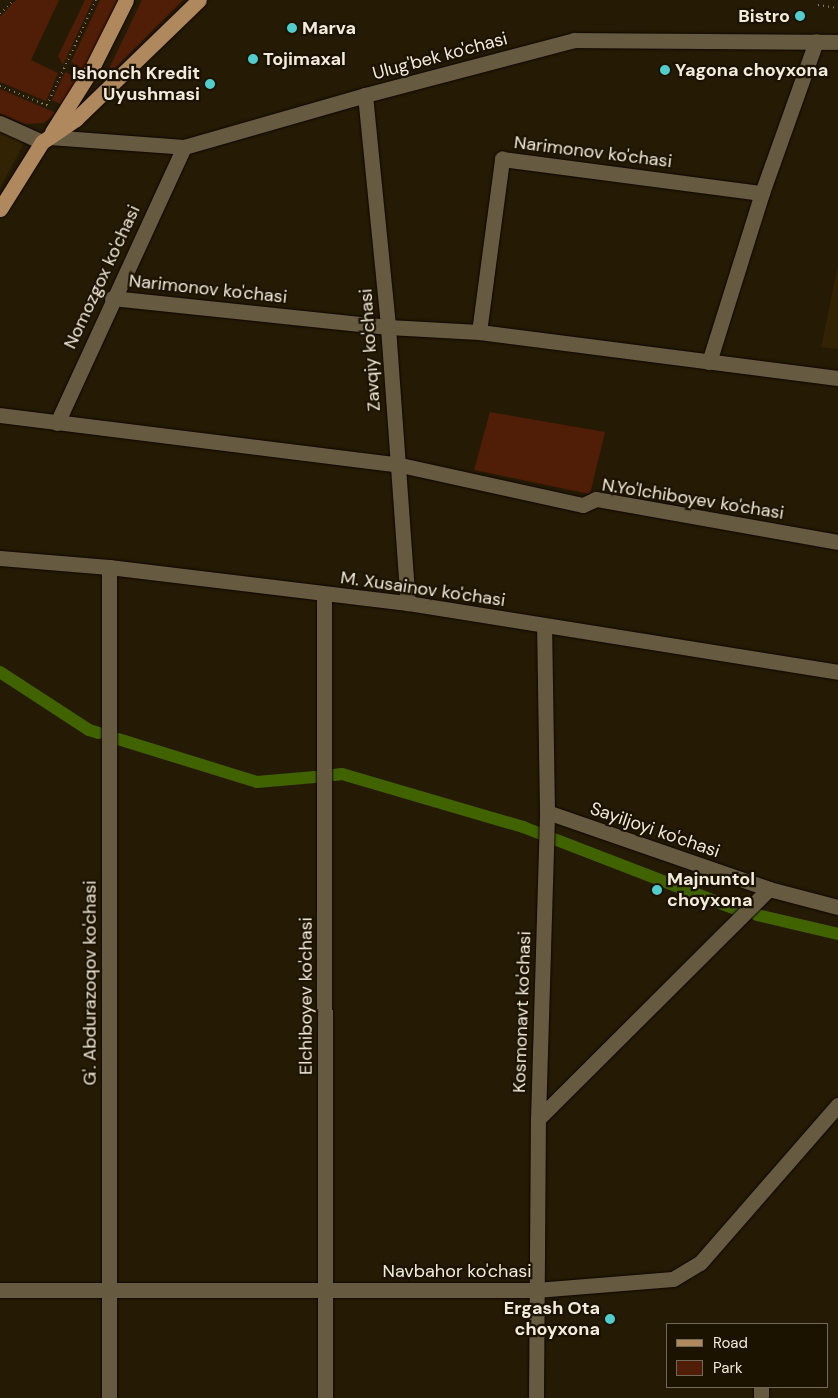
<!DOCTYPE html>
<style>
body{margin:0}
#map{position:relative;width:838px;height:1398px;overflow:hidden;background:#251b04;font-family:"DM Sans",sans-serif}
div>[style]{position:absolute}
.built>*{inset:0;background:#312303}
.green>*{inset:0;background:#501d07}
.canal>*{height:12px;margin:-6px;padding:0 6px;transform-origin:6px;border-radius:6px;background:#406300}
.path>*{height:2px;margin-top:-1px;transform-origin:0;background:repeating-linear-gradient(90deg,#867d6b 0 1px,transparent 0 5px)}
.roads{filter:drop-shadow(0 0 1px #0e0500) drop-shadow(0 0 1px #0e0500)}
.minor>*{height:15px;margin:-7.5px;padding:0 7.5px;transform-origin:7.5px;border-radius:7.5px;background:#665a40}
.major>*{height:15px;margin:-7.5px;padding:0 7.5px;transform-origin:7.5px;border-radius:7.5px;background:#b0885d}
.dots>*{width:14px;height:14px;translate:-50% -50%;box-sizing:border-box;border:2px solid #1c1200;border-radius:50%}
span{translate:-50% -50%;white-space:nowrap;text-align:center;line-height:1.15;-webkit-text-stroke:4.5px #1c1200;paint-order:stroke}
.poi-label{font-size:18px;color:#f2ebdd;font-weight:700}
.right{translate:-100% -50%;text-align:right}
.left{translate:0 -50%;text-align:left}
.street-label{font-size:18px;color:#f2ebdd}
.legend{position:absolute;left:666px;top:1323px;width:162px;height:65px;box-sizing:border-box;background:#1c1200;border:1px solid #726958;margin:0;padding:6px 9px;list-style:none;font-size:15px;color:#f2ebdd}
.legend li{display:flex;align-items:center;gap:10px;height:25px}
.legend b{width:25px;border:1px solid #726958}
</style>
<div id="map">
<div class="built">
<i style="clip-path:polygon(0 128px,21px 136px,23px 145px,0 188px)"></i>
<i style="clip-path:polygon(838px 266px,838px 349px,821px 347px)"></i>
</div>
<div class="green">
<i style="clip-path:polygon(16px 0,59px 0,31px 60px,58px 73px,46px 101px,0 82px,0 17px)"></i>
<i style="clip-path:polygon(85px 0,93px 0,63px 65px,58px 56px)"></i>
<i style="clip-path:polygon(100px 0,119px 0,84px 70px,71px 62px)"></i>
<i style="clip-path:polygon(142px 0,183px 0,104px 79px)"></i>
<i style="clip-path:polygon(65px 72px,80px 79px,62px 105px,52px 100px)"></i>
<i style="clip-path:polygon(0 89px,56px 113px,44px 123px,25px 124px,0 113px)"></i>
<i style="clip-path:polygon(490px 412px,605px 432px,590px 494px,474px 470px)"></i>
</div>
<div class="canal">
<i style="left:0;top:672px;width:106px;rotate:33.1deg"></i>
<i style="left:89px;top:730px;width:10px;rotate:17deg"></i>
<i style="left:118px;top:739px;width:145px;rotate:17.2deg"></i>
<i style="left:257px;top:782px;width:58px;rotate:-4.9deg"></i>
<i style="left:334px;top:775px;width:8px;rotate:-7deg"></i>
<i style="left:342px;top:774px;width:189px;rotate:16.3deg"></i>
<i style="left:523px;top:827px;width:228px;rotate:21.1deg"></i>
<i style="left:757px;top:915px;width:83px;rotate:13.2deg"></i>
</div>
<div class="path">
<i style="left:818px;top:5px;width:20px;rotate:9deg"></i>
<i style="left:0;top:14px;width:20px;rotate:-45deg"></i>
<i style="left:0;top:86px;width:55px;rotate:22.4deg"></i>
<i style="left:47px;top:105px;width:116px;rotate:-65deg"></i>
</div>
<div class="roads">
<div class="minor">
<i style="left:365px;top:95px;width:233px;rotate:84.3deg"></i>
<i style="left:388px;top:327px;width:277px;rotate:85.9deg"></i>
<i style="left:0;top:123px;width:46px;rotate:24.3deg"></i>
<i style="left:49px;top:137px;width:135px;rotate:4.2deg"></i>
<i style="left:184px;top:147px;width:188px;rotate:-16deg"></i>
<i style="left:365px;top:95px;width:216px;rotate:-14.7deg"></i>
<i style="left:574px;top:40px;width:264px;rotate:0.4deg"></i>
<i style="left:112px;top:298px;width:278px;rotate:6deg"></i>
<i style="left:388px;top:327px;width:91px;rotate:3.1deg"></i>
<i style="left:479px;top:332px;width:362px;rotate:7.3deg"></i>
<i style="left:479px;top:332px;width:175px;rotate:-82.4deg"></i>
<i style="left:502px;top:159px;width:262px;rotate:7.5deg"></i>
<i style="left:709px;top:362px;width:177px;rotate:-72.6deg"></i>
<i style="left:762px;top:193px;width:161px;rotate:-70.4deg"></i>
<i style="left:0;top:415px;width:399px;rotate:7.1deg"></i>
<i style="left:396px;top:464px;width:191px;rotate:12.4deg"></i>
<i style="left:583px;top:505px;width:14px;rotate:-25deg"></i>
<i style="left:596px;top:499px;width:246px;rotate:10.1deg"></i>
<i style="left:57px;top:423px;width:304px;rotate:-65.3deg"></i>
<i style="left:0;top:558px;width:109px;rotate:4.7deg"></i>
<i style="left:109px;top:567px;width:301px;rotate:6.9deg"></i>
<i style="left:408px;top:603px;width:436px;rotate:9.1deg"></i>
<i style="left:109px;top:567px;width:831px;rotate:90deg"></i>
<i style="left:324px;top:594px;width:804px;rotate:89.93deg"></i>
<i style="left:547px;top:812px;width:235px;rotate:19.1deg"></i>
<i style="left:769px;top:889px;width:71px;rotate:14.6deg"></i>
<i style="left:538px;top:1119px;width:326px;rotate:-44.9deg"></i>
<i style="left:0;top:1290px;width:536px"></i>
<i style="left:536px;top:1290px;width:137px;rotate:-4.6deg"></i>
<i style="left:673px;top:1279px;width:31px;rotate:-31deg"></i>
<i style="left:700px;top:1263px;width:210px;rotate:-48.9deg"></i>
<i style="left:536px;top:1398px;width:279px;rotate:-89.6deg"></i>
<i style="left:538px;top:1119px;width:307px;rotate:-88.3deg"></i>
<i style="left:547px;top:812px;width:186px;rotate:-90.9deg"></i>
<i style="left:761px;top:1398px;width:11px;rotate:-90deg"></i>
</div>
<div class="major">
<i style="left:52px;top:132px;width:73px;rotate:-57.8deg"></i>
<i style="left:91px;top:70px;width:78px;rotate:-63.4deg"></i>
<i style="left:0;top:209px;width:79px;rotate:-57.9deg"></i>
<i style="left:42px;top:142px;width:41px;rotate:-34.1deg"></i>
<i style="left:76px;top:119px;width:171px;rotate:-44.1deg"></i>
</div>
</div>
<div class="dots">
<i style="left:800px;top:16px;background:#52cdce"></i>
<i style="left:292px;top:28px;background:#52cdce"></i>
<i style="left:253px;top:59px;background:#52cdce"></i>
<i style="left:665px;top:70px;background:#52cdce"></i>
<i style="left:210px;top:84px;background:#52cdce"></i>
<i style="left:657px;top:890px;background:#52cdce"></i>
<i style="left:610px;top:1319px;background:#52cdce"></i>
</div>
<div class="poi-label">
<span class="right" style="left:790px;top:16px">Bistro</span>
<span class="left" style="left:302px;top:28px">Marva</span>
<span class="left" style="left:263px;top:59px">Tojimaxal</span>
<span class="left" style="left:675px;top:70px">Yagona choyxona</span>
<span class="right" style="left:200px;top:84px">Ishonch Kredit<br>Uyushmasi</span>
<span class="left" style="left:667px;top:890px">Majnuntol<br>choyxona</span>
<span class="right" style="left:600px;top:1319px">Ergash Ota<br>choyxona</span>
</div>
<div class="street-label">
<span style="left:440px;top:56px;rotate:-15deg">Ulug'bek ko'chasi</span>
<span style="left:593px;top:152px;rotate:7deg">Narimonov ko'chasi</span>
<span style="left:102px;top:277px;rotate:-65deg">Nomozgox ko'chasi</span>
<span style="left:208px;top:289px;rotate:6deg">Narimonov ko'chasi</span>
<span style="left:370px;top:350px;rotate:-94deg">Zavqiy ko'chasi</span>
<span style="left:693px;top:499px;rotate:9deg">N.Yo'lchiboyev ko'chasi</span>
<span style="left:423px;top:589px;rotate:8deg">M. Xusainov ko'chasi</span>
<span style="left:655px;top:830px;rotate:19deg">Sayiljoyi ko'chasi</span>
<span style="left:90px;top:983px;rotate:-90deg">G'. Abdurazoqov ko'chasi</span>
<span style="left:306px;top:996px;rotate:-90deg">Elchiboyev ko'chasi</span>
<span style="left:522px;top:1012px;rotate:-88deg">Kosmonavt ko'chasi</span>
<span style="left:457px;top:1271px">Navbahor ko'chasi</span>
</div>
<ul class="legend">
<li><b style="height:6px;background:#b0885d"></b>Road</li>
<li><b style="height:14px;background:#501d07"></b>Park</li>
</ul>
</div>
